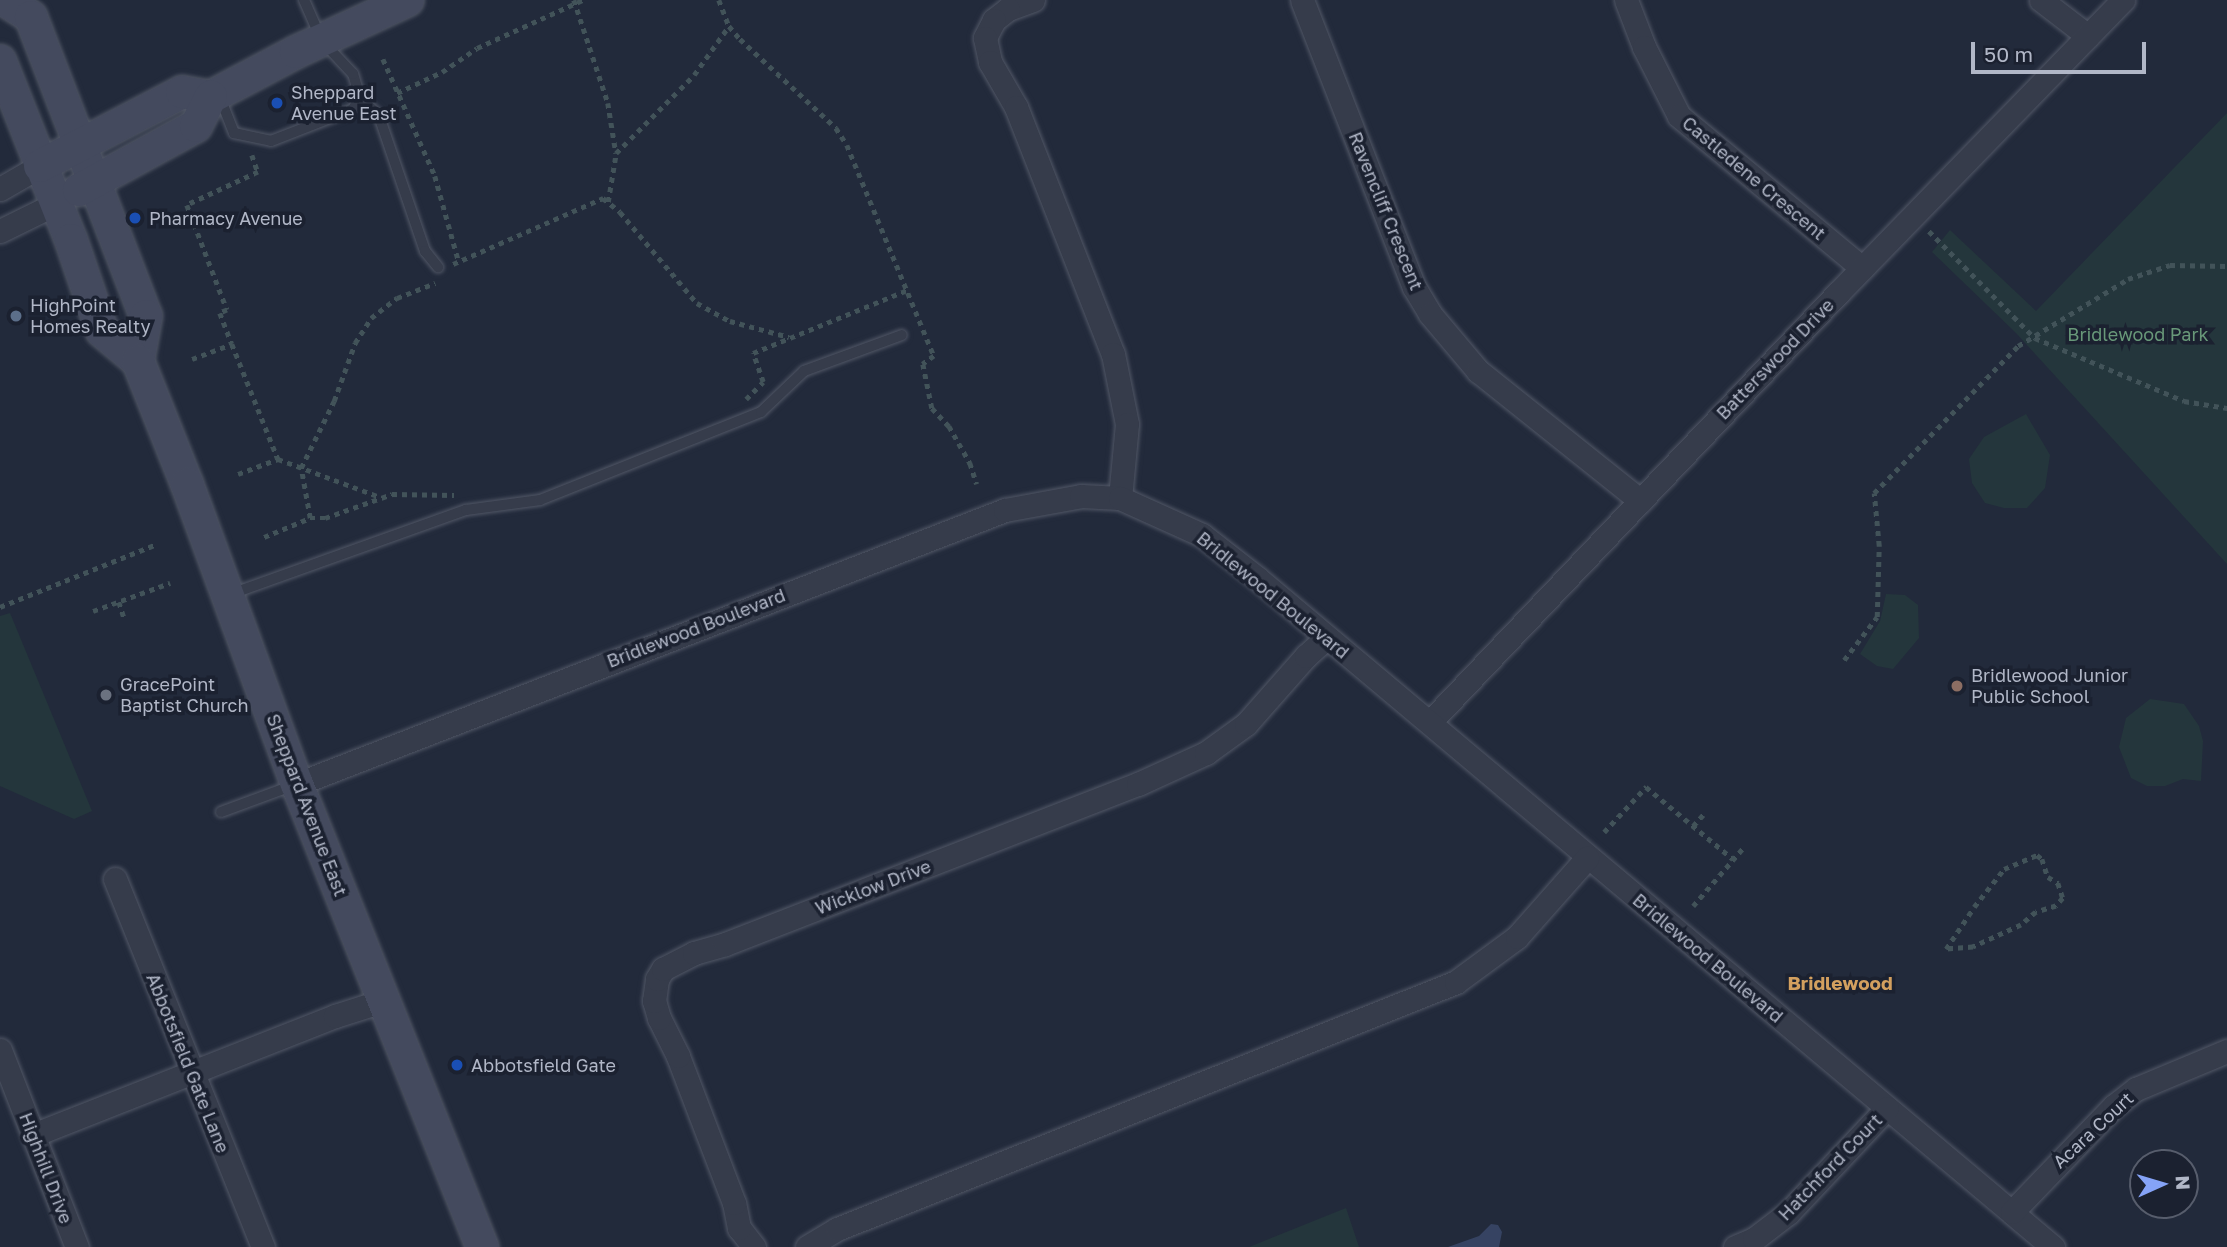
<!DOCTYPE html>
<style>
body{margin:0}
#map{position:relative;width:2227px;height:1247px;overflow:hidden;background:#222a3b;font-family:"Golos Text",sans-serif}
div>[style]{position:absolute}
.green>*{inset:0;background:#24363c}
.water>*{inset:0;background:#364362}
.path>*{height:4.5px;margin-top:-2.25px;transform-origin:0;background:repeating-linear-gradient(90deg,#425359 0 5px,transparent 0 10px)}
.roads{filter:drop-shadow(0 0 2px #515766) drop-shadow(0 0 2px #515766)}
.lane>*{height:10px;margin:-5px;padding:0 5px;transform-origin:5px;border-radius:5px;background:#363c4b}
.street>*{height:23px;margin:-11.5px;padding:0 11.5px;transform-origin:11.5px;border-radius:11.5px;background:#363c4b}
.secondary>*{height:32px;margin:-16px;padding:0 16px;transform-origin:16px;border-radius:16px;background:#444a5e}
.dots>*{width:19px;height:19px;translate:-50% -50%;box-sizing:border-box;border:4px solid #1b2130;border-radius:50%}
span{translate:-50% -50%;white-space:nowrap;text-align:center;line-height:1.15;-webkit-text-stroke:7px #1b2130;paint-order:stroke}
.poi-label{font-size:18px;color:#b1b7c7}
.left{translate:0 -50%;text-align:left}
.street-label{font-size:18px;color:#b1b7c7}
.park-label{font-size:18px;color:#689879}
.neighbourhood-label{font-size:19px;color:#d3a05f;font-weight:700}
.north{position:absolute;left:2129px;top:1149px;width:70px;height:70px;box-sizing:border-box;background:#1b2130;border:2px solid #575d6c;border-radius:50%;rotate:86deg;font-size:19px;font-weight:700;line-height:28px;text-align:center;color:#b1b7c7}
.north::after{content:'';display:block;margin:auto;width:24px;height:32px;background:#85a3f7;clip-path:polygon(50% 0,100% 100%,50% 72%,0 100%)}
.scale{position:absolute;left:1971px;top:42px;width:175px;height:32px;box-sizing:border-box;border:4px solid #b1b7c7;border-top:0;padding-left:9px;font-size:21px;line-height:24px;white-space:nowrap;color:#b1b7c7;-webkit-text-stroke:5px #1b2130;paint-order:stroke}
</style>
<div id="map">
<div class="green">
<i style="clip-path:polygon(2227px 113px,2227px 564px,2016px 333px,1932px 252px,1950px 230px,2036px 311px)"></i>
<i style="clip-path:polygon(2026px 414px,2050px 455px,2045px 488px,2027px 508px,2004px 508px,1985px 503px,1972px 483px,1969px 459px,1984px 437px)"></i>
<i style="clip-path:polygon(1886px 594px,1905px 595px,1918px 605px,1919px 638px,1893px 669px,1877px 666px,1860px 654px,1880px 621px)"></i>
<i style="clip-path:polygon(10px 613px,92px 811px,74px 819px,0 786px,0 616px)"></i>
<i style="clip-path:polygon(2150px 699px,2184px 704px,2199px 726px,2203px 741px,2201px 781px,2183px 779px,2165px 786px,2147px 786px,2131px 778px,2119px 747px,2126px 718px)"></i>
<i style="clip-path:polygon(1346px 1208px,1359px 1247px,1249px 1247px)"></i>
</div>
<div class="water">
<i style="clip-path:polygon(1491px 1224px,1498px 1225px,1502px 1232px,1499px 1247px,1448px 1247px,1479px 1236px)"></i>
</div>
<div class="path">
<i style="left:574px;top:0;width:108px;rotate:71.7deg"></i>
<i style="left:608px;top:103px;width:51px;rotate:80.9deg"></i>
<i style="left:616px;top:153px;width:110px;rotate:-45deg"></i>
<i style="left:694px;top:75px;width:60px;rotate:-54.5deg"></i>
<i style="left:719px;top:0;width:28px;rotate:69deg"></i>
<i style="left:729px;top:26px;width:17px;rotate:50deg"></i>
<i style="left:740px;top:39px;width:131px;rotate:42.8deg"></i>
<i style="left:836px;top:128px;width:20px;rotate:57deg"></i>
<i style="left:847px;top:145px;width:228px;rotate:67.6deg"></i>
<i style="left:934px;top:356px;width:14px;rotate:144deg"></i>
<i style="left:923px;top:364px;width:45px;rotate:78.4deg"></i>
<i style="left:932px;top:408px;width:25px;rotate:47deg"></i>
<i style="left:949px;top:426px;width:43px;rotate:60.4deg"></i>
<i style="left:970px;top:463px;width:22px;rotate:72deg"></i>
<i style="left:383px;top:59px;width:128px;rotate:66deg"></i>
<i style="left:435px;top:176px;width:86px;rotate:74.5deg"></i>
<i style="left:397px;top:93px;width:50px;rotate:-25deg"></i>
<i style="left:442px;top:72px;width:42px;rotate:-34.4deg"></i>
<i style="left:477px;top:48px;width:116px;rotate:-24.4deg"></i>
<i style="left:252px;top:155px;width:18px;rotate:71deg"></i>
<i style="left:258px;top:172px;width:78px;rotate:155.1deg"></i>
<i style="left:187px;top:205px;width:112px;rotate:69.1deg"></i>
<i style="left:227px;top:310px;width:8px;rotate:157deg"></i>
<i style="left:220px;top:313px;width:33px;rotate:69deg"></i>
<i style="left:232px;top:344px;width:124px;rotate:68.2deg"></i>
<i style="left:278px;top:459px;width:109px;rotate:20.4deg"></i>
<i style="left:608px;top:202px;width:50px;rotate:-80.7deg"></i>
<i style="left:1929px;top:231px;width:151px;rotate:45.3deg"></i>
<i style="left:2035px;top:338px;width:162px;rotate:22.9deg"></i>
<i style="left:2184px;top:401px;width:44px;rotate:9.2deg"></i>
<i style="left:453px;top:264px;width:164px;rotate:-23.7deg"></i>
<i style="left:603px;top:198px;width:22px;rotate:39deg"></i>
<i style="left:620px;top:212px;width:119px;rotate:49.8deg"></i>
<i style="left:697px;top:303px;width:38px;rotate:29deg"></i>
<i style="left:730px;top:321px;width:61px;rotate:15.2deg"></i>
<i style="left:192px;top:359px;width:43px;rotate:-20.6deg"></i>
<i style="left:746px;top:399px;width:24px;rotate:-45deg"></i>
<i style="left:763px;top:382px;width:31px;rotate:-109deg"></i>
<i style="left:753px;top:353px;width:166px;rotate:-22.2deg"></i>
<i style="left:238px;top:474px;width:43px;rotate:-20.6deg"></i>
<i style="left:310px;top:518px;width:51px;rotate:-100.2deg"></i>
<i style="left:301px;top:468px;width:75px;rotate:-63.8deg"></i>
<i style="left:334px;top:401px;width:62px;rotate:-70.1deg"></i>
<i style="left:355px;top:343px;width:30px;rotate:-57deg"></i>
<i style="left:371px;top:318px;width:33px;rotate:-38deg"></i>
<i style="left:397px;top:298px;width:41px;rotate:-21.5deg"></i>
<i style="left:264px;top:537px;width:50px;rotate:-22.4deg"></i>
<i style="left:310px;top:518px;width:15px"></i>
<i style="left:325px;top:518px;width:71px;rotate:-19.7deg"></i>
<i style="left:392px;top:494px;width:62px;rotate:0.9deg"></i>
<i style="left:119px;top:602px;width:16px;rotate:72deg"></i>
<i style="left:0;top:607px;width:166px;rotate:-21.9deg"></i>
<i style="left:93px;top:611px;width:82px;rotate:-20deg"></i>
<i style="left:1844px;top:660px;width:54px;rotate:-52.5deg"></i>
<i style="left:1877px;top:617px;width:71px;rotate:-88.4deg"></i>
<i style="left:1879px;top:546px;width:53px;rotate:-95.4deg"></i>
<i style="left:1874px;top:493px;width:206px;rotate:-45.6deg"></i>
<i style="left:2018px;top:346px;width:129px;rotate:-31.3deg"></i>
<i style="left:2128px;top:279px;width:44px;rotate:-18.4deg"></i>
<i style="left:2170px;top:265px;width:57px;rotate:1deg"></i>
<i style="left:1693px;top:826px;width:15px;rotate:-48deg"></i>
<i style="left:1604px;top:832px;width:62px;rotate:-47deg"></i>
<i style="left:1646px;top:787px;width:113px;rotate:39.6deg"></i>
<i style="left:2037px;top:855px;width:6px;rotate:39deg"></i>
<i style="left:2042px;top:859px;width:19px;rotate:72deg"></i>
<i style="left:2048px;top:877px;width:12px;rotate:31deg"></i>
<i style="left:2058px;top:883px;width:16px;rotate:72deg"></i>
<i style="left:2063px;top:898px;width:11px;rotate:131deg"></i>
<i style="left:2056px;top:906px;width:21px;rotate:163deg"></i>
<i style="left:2036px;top:912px;width:20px;rotate:139deg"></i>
<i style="left:2021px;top:925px;width:53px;rotate:155.4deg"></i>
<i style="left:1973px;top:947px;width:27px;rotate:176deg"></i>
<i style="left:1946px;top:949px;width:50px;rotate:-56.3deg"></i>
<i style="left:1974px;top:907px;width:48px;rotate:-51.7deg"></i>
<i style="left:2004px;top:869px;width:36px;rotate:-23deg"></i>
<i style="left:1693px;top:906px;width:77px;rotate:-49.2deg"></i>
</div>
<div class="roads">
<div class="lane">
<i style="left:219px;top:95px;width:41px;rotate:68.5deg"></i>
<i style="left:234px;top:133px;width:38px;rotate:12deg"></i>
<i style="left:271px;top:141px;width:88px;rotate:-21.3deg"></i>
<i style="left:353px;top:109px;width:13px;rotate:-58deg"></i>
<i style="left:360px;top:98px;width:25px;rotate:-106deg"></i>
<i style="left:353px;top:74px;width:45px;rotate:-133.2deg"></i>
<i style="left:322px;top:41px;width:45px;rotate:-113.7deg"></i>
<i style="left:360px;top:98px;width:26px;rotate:43deg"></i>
<i style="left:379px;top:116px;width:143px;rotate:71.2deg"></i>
<i style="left:425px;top:251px;width:21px;rotate:51deg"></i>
<i style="left:231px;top:594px;width:250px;rotate:-19.7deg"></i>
<i style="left:466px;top:510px;width:75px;rotate:-7.7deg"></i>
<i style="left:540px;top:500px;width:238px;rotate:-21.7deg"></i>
<i style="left:761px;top:412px;width:59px;rotate:-43.6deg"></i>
<i style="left:804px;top:371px;width:104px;rotate:-20.2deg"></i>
<i style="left:221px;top:812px;width:78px;rotate:-20.3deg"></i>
</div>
<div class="street">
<i style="left:1033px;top:0;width:27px;rotate:160deg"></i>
<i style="left:1008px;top:9px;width:18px;rotate:142deg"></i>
<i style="left:994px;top:20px;width:20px;rotate:117deg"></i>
<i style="left:985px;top:38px;width:25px;rotate:78deg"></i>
<i style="left:990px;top:62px;width:52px;rotate:60deg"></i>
<i style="left:1016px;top:107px;width:265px;rotate:68.6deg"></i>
<i style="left:1113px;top:354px;width:71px;rotate:78.7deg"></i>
<i style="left:1127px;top:424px;width:74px;rotate:95.4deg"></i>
<i style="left:1302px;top:0;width:308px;rotate:68.7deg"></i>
<i style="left:1414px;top:287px;width:31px;rotate:59deg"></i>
<i style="left:1430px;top:314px;width:75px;rotate:49.9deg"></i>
<i style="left:1478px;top:371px;width:208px;rotate:38.6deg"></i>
<i style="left:1626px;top:0;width:50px;rotate:69deg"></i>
<i style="left:1644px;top:47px;width:77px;rotate:63.1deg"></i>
<i style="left:1679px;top:116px;width:238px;rotate:39.7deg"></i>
<i style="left:2041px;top:0;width:59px;rotate:37.5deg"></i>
<i style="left:0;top:189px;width:46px;rotate:-29.9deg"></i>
<i style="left:0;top:231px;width:64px;rotate:-26.2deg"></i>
<i style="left:1430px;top:722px;width:592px;rotate:-46.44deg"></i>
<i style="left:1838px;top:293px;width:409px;rotate:-45.8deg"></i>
<i style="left:297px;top:784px;width:759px;rotate:-21.16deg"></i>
<i style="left:1005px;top:510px;width:77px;rotate:-10.4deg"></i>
<i style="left:1081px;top:496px;width:39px;rotate:3deg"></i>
<i style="left:1120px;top:498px;width:90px;rotate:24.3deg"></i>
<i style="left:1202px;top:535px;width:70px;rotate:38deg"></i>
<i style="left:1257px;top:578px;width:1040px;rotate:40.05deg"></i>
<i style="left:115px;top:879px;width:397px;rotate:68.1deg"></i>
<i style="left:0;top:1050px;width:212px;rotate:68.7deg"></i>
<i style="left:33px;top:1135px;width:325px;rotate:-21.5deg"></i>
<i style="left:335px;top:1016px;width:52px;rotate:-17.7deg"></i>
<i style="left:2012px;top:1212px;width:147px;rotate:-46.1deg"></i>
<i style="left:2114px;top:1106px;width:28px;rotate:-38deg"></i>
<i style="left:2136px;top:1089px;width:99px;rotate:-22.7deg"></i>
<i style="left:754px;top:1247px;width:24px;rotate:-128deg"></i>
<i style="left:739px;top:1228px;width:25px;rotate:-101deg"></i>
<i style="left:734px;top:1203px;width:157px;rotate:-110.9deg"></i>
<i style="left:678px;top:1056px;width:42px;rotate:-116.6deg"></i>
<i style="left:659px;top:1018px;width:18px;rotate:-106deg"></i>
<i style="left:654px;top:1001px;width:22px;rotate:-82deg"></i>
<i style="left:657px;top:979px;width:12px;rotate:-59deg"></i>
<i style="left:663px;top:969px;width:35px;rotate:-27deg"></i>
<i style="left:694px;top:953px;width:32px;rotate:-16deg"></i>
<i style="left:725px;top:944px;width:443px;rotate:-21.2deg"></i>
<i style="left:1138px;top:784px;width:75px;rotate:-24.5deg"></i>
<i style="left:1206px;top:753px;width:49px;rotate:-35.9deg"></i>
<i style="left:1246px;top:724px;width:91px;rotate:-48.6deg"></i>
<i style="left:1306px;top:656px;width:27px;rotate:-42deg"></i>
<i style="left:807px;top:1247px;width:35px;rotate:-31deg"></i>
<i style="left:837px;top:1229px;width:666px;rotate:-21.75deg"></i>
<i style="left:1456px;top:982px;width:76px;rotate:-36.4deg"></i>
<i style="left:1517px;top:937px;width:106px;rotate:-48.5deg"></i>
<i style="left:1735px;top:1247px;width:21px;rotate:-23deg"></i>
<i style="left:1754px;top:1239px;width:43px;rotate:-37.4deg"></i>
<i style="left:1788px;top:1213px;width:144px;rotate:-46.7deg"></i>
</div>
<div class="secondary">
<i style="left:5px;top:0;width:31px;rotate:33deg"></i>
<i style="left:31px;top:17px;width:320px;rotate:69deg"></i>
<i style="left:146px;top:316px;width:46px;rotate:100.1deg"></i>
<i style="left:0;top:61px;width:193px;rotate:68.4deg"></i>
<i style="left:71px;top:240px;width:96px;rotate:71.2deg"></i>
<i style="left:102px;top:331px;width:47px;rotate:39.8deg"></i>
<i style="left:138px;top:361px;width:132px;rotate:68.3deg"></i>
<i style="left:187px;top:484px;width:320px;rotate:69.9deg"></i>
<i style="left:297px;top:784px;width:499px;rotate:68.2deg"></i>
<i style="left:40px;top:166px;width:160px;rotate:-27.5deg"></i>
<i style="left:182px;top:92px;width:29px;rotate:10deg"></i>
<i style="left:211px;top:97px;width:96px;rotate:-27.9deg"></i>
<i style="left:296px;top:52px;width:123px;rotate:-24.9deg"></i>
<i style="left:79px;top:190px;width:133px;rotate:-28.7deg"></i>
<i style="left:196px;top:126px;width:33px;rotate:-63deg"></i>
</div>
</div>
<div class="dots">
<i style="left:277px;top:103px;background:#1a4fb4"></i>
<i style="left:135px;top:218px;background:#1a4fb4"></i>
<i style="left:16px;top:316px;background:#5c6f8a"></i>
<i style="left:1957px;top:686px;background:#8d6e63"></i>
<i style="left:106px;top:695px;background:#6b7280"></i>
<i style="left:457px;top:1065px;background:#1a4fb4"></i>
</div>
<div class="poi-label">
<span class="left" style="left:291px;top:103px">Sheppard<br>Avenue East</span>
<span class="left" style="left:149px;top:218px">Pharmacy Avenue</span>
<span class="left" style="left:30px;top:316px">HighPoint<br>Homes Realty</span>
<span class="left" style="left:1971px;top:686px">Bridlewood Junior<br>Public School</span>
<span class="left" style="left:120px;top:695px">GracePoint<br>Baptist Church</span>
<span class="left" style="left:471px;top:1065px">Abbotsfield Gate</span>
</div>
<div class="street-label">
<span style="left:1754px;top:178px;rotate:40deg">Castledene Crescent</span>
<span style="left:1386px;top:211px;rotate:68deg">Ravencliff Crescent</span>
<span style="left:1775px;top:359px;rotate:-46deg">Batterswood Drive</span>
<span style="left:1273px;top:595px;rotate:39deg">Bridlewood Boulevard</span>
<span style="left:696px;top:628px;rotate:-21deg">Bridlewood Boulevard</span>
<span style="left:307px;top:805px;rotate:69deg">Sheppard Avenue East</span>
<span style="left:873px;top:887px;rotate:-21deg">Wicklow Drive</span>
<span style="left:1708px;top:958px;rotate:40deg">Bridlewood Boulevard</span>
<span style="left:188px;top:1063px;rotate:68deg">Abbotsfield Gate Lane</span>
<span style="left:2093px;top:1130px;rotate:-43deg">Acara Court</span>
<span style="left:1830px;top:1167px;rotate:-46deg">Hatchford Court</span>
<span style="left:46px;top:1168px;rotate:69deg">Highhill Drive</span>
</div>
<div class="park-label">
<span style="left:2138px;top:334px">Bridlewood Park</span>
</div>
<div class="neighbourhood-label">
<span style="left:1840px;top:983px">Bridlewood</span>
</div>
<div class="north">N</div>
<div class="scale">50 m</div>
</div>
